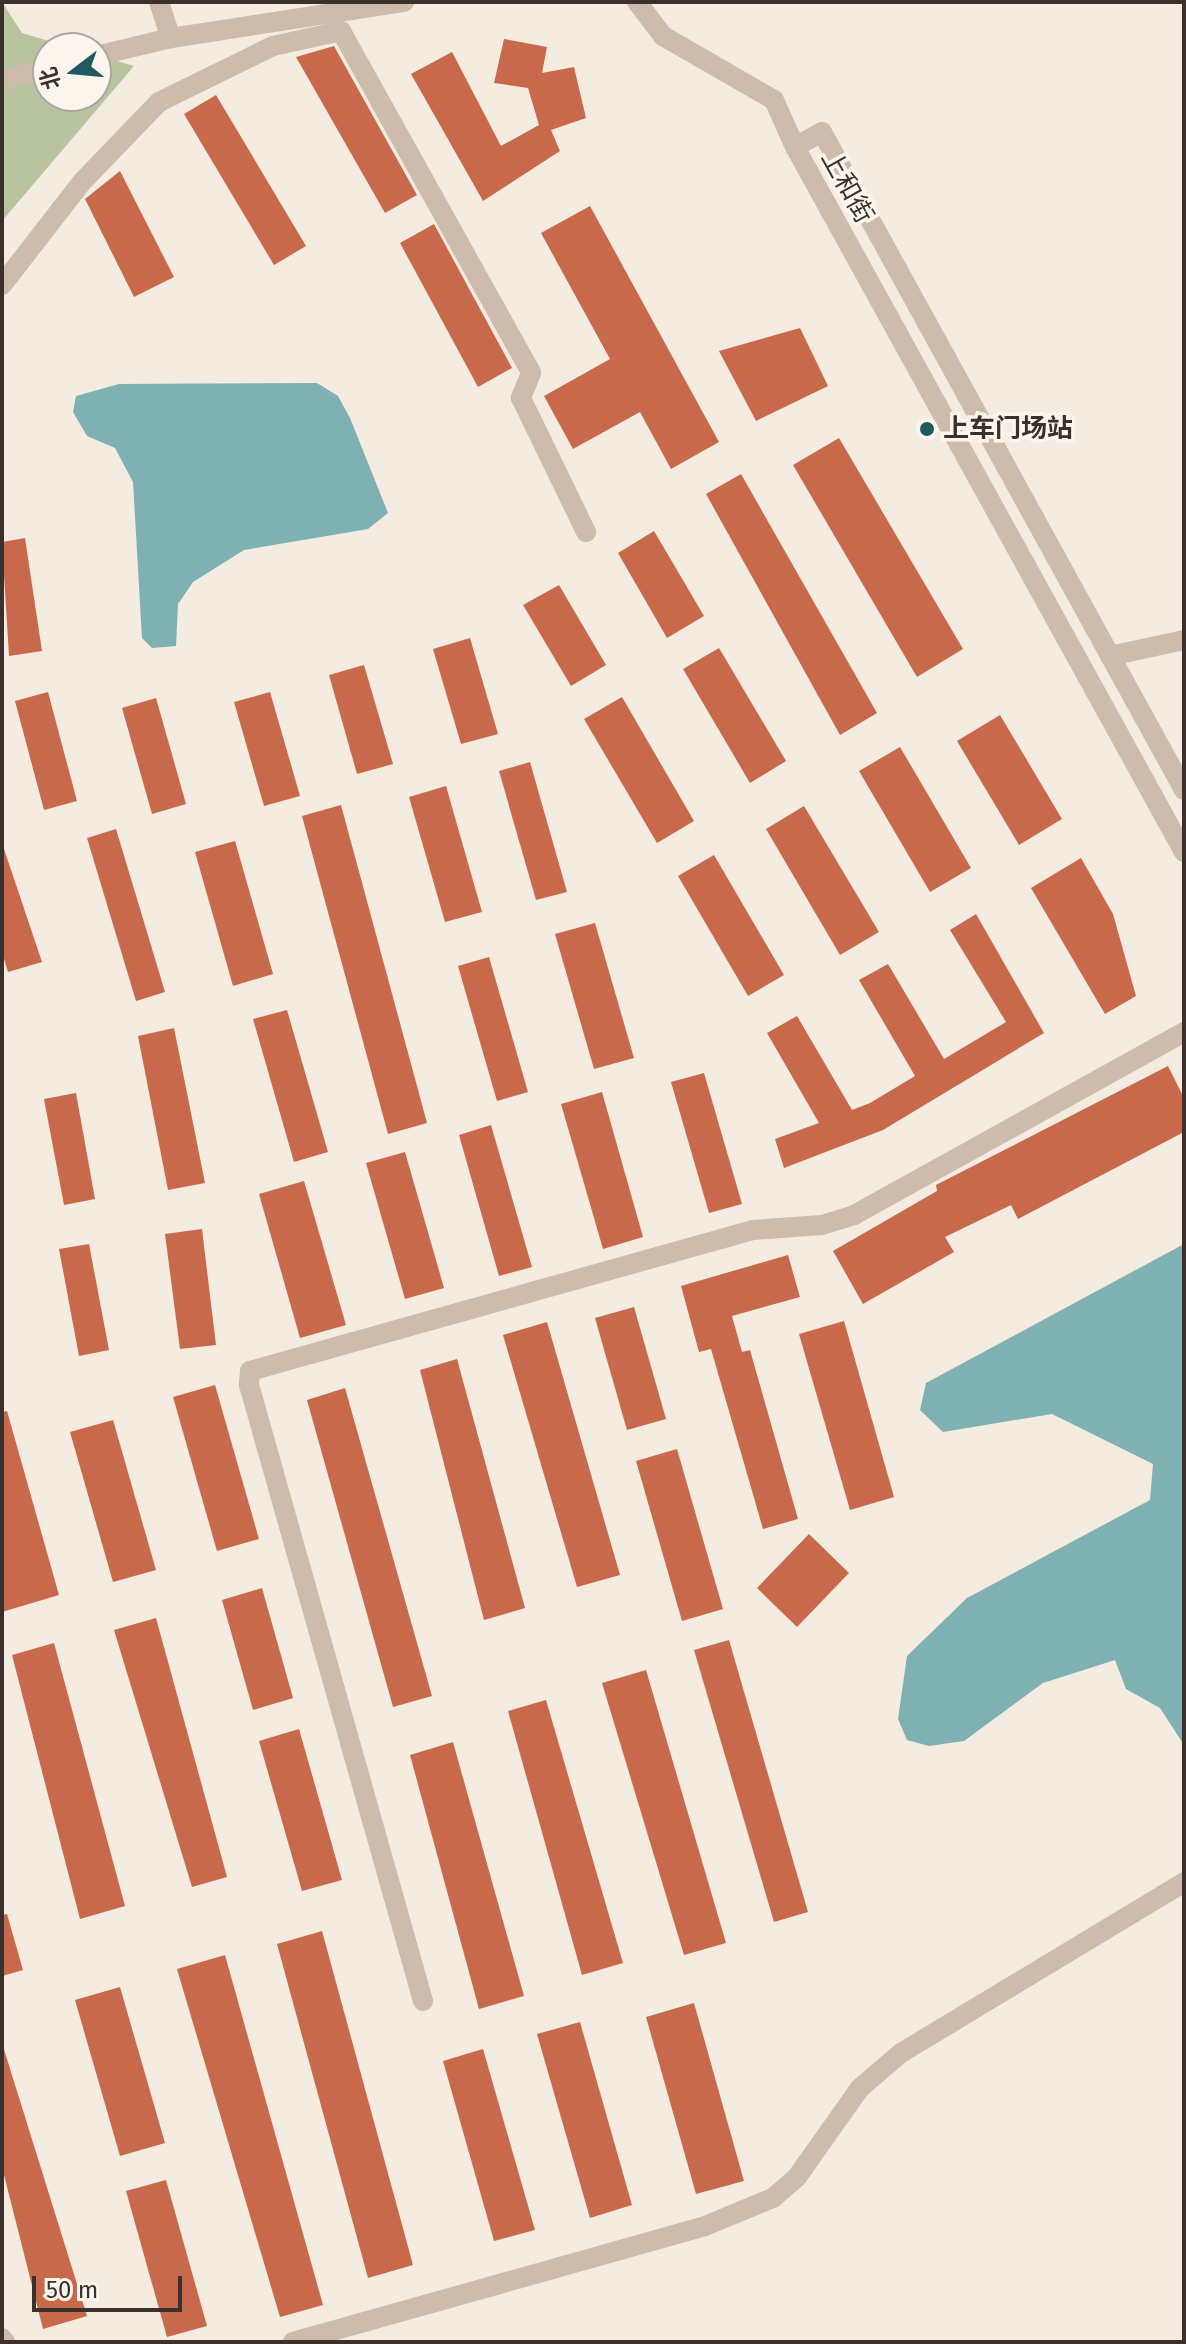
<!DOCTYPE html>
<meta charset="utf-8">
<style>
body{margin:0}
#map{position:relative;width:1186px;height:2344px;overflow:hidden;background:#f4ebe1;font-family:"Fira Sans","Noto Sans SC",sans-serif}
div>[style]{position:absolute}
.green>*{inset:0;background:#b8c4a0}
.water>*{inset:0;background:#7fb0b2}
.building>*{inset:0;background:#c8694b}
.minor>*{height:20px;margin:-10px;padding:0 10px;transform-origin:10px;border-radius:10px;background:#cdbbac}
.tertiary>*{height:20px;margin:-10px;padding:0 10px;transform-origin:10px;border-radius:10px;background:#cdbbac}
.dots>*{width:22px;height:22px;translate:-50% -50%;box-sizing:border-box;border:4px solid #fbf5ee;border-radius:50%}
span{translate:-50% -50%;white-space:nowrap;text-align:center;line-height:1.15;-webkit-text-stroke:7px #fbf5ee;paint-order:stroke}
.street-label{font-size:26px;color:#3b302b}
.poi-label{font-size:26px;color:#3b302b;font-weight:700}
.left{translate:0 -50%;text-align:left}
.frame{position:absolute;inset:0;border:4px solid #3b302b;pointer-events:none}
.north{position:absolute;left:32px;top:32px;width:80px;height:80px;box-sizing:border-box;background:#fbf5ee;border:2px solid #aea6a0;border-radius:50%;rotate:254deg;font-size:22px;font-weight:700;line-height:32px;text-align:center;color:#3b302b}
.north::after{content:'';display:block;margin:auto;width:28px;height:36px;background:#1f5a5e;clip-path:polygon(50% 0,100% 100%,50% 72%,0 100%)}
.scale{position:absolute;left:32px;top:2276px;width:150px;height:36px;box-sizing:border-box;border:4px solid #3b302b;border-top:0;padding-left:10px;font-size:24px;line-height:28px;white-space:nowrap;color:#3b302b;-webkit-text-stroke:6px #fbf5ee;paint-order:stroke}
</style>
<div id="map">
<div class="green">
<i style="clip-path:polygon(2px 2px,22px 33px,72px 48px,48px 48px,48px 96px,96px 96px,96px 55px,134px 66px,2px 221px)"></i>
</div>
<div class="water">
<i style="clip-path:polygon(317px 383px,338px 396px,350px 418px,388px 513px,368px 529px,244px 550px,193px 582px,178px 604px,176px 646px,152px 648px,142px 638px,133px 482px,115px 448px,87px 436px,73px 412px,76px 396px,119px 384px)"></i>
<i style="clip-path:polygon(1184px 1244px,1184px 1745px,1160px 1708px,1126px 1689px,1115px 1660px,1043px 1683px,964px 1741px,929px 1746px,907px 1740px,898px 1719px,907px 1656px,967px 1598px,1150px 1500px,1153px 1464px,1052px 1414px,943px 1432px,920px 1410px,926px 1383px)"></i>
</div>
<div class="building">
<i style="clip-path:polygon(504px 39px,547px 47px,542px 73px,574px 67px,586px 118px,551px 130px,560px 151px,483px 201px,411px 74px,452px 52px,501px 146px,539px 125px,528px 88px,494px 83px)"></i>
<i style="clip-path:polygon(334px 46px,417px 195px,385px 213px,296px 57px)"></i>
<i style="clip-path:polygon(216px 95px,306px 246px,274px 265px,184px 114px)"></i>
<i style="clip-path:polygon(120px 171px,174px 277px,134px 297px,85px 199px)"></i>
<i style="clip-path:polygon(590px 206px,719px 442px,671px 469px,640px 412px,573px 449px,544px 396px,610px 359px,541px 233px)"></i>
<i style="clip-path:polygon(434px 224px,512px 368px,478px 387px,400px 243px)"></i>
<i style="clip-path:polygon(800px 328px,828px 386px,756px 421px,719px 351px)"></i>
<i style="clip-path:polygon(839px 438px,963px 649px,917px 677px,793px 465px)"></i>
<i style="clip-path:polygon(741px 474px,877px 713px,840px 735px,706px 494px)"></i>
<i style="clip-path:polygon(654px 531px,704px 616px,667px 638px,618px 553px)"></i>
<i style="clip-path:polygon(25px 538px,42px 651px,9px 656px,2px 542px)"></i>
<i style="clip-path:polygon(559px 585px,606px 665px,571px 686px,523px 605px)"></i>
<i style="clip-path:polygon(470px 638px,498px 734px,461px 744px,433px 649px)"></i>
<i style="clip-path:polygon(719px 648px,786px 761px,750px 783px,683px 669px)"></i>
<i style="clip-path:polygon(364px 665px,393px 764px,357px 774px,329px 675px)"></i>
<i style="clip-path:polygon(48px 692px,77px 801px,44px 810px,15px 701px)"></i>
<i style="clip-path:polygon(270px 692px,300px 796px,264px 806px,234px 702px)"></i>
<i style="clip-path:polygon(622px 697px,694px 821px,657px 843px,584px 719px)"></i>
<i style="clip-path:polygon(156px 698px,186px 804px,152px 814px,122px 708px)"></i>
<i style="clip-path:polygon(1000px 715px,1062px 819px,1019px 845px,957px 741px)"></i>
<i style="clip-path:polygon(900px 747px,971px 868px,930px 892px,859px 771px)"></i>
<i style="clip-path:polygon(530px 762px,567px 892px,536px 900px,499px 771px)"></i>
<i style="clip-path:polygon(446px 786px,482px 912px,445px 922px,409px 797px)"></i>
<i style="clip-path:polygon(341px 805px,427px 1123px,388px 1134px,302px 816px)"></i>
<i style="clip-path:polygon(804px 806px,879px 932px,840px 955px,766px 829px)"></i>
<i style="clip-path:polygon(116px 829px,165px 992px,136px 1001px,87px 838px)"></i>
<i style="clip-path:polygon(235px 841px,273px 974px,233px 986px,195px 852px)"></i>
<i style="clip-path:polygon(2px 843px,42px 962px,8px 972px,2px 952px)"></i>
<i style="clip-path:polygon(714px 855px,784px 975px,748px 996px,678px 876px)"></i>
<i style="clip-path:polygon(1081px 858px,1113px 914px,1136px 996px,1105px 1014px,1031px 888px)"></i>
<i style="clip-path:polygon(976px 914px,1044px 1033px,883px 1130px,784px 1168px,775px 1139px,819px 1123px,767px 1033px,797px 1016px,852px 1110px,870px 1103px,915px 1076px,859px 980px,888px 964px,944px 1059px,1006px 1022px,950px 930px)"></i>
<i style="clip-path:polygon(595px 923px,634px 1058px,594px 1069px,555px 934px)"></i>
<i style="clip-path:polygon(489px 957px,528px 1092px,497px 1101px,458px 966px)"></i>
<i style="clip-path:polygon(287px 1010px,328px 1152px,294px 1162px,253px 1019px)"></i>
<i style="clip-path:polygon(174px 1028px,205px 1183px,168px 1190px,138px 1036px)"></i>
<i style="clip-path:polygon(1168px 1066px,1184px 1098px,1184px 1132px,1018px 1219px,1011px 1205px,945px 1237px,954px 1252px,863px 1304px,833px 1251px,937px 1191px,936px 1185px)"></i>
<i style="clip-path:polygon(704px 1073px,742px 1204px,709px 1213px,671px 1082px)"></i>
<i style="clip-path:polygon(602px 1092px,643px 1237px,603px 1249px,561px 1104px)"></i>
<i style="clip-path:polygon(76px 1093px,95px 1199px,64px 1205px,44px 1099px)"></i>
<i style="clip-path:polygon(491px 1125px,532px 1267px,499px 1276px,459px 1135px)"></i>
<i style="clip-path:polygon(405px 1152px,444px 1288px,405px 1299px,366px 1163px)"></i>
<i style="clip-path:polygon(304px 1181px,346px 1325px,300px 1338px,259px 1194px)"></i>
<i style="clip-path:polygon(202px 1229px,216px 1345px,180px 1349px,165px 1234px)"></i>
<i style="clip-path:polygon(89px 1244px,109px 1350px,79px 1356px,59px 1249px)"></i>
<i style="clip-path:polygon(788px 1255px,800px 1297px,732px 1316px,742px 1352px,750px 1350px,798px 1519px,763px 1529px,711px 1349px,699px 1352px,681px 1286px)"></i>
<i style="clip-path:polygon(634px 1307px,666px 1419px,627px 1430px,595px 1318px)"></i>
<i style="clip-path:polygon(844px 1321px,894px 1497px,850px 1510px,799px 1334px)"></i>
<i style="clip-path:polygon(547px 1322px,620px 1575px,577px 1587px,503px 1335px)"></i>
<i style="clip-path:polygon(457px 1359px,525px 1608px,484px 1620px,420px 1370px)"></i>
<i style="clip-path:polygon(215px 1385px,259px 1539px,217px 1551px,173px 1397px)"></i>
<i style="clip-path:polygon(345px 1388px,432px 1696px,393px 1707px,307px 1400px)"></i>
<i style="clip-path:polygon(7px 1411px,59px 1595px,2px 1612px,2px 1412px)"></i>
<i style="clip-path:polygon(113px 1420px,156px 1570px,113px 1582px,70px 1432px)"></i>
<i style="clip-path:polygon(677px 1449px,723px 1609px,682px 1621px,636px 1461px)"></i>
<i style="clip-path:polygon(809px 1534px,849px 1573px,797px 1627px,757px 1588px)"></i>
<i style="clip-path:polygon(262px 1588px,293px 1698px,253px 1710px,222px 1600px)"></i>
<i style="clip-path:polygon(156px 1618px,227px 1877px,192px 1887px,114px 1630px)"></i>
<i style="clip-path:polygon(729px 1640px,808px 1912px,774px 1922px,694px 1650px)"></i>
<i style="clip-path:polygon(54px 1643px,125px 1906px,80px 1919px,12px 1655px)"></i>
<i style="clip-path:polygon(646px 1670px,726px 1943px,684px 1955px,602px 1683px)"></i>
<i style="clip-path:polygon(546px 1700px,623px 1963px,582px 1975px,508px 1711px)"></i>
<i style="clip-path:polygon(299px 1729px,342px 1880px,302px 1891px,259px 1741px)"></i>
<i style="clip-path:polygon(453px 1742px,524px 1996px,479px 2009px,410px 1755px)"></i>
<i style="clip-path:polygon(7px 1914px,23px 1970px,2px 1976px,2px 1915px)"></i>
<i style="clip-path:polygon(322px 1931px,413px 2265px,368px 2278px,277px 1944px)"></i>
<i style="clip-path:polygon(225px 1955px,323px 2305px,280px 2317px,177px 1969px)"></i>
<i style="clip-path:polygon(120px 1987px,165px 2143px,120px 2156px,75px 2000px)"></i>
<i style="clip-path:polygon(694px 2003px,744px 2181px,696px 2194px,646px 2017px)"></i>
<i style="clip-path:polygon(580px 2022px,632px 2205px,590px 2218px,537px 2034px)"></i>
<i style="clip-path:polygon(2px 2043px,87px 2316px,43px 2329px,2px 2167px)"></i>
<i style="clip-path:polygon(483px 2049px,535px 2230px,494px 2241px,443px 2061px)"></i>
<i style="clip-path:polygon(166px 2180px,207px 2326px,167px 2337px,126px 2191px)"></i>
</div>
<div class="minor">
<i style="left:159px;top:2px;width:38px;rotate:72deg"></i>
<i style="left:637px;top:2px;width:43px;rotate:52.6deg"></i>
<i style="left:663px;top:36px;width:128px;rotate:30deg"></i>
<i style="left:774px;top:100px;width:51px;rotate:65.9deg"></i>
<i style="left:96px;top:56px;width:77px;rotate:-13.5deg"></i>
<i style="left:171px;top:38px;width:236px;rotate:-8.8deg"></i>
<i style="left:2px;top:80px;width:48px;rotate:-14.6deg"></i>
<i style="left:2px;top:285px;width:130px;rotate:-52.2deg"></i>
<i style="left:82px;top:182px;width:111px;rotate:-46.1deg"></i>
<i style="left:159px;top:102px;width:127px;rotate:-26.2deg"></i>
<i style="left:273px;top:46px;width:70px;rotate:-12.4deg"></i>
<i style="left:341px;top:31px;width:391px;rotate:60.9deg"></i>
<i style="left:531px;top:373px;width:27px;rotate:112deg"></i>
<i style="left:521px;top:398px;width:149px;rotate:64.1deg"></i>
<i style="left:1110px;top:656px;width:76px;rotate:-12.2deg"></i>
<i style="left:423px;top:2001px;width:640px;rotate:-105.77deg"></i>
<i style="left:249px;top:1385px;width:14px;rotate:-86deg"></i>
<i style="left:250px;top:1371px;width:522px;rotate:-15.66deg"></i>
<i style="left:753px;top:1230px;width:69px;rotate:-4.1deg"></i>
<i style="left:822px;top:1225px;width:34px;rotate:-17deg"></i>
<i style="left:854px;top:1215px;width:377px;rotate:-29deg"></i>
<i style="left:2px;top:2338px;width:5px;rotate:53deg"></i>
<i style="left:293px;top:2342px;width:428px;rotate:-15.7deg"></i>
<i style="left:705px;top:2226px;width:74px;rotate:-22.4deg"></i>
<i style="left:773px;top:2198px;width:32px;rotate:-41deg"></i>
<i style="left:797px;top:2177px;width:109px;rotate:-54.7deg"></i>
<i style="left:860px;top:2088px;width:54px;rotate:-40.5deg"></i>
<i style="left:901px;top:2053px;width:331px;rotate:-31.1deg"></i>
</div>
<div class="tertiary">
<i style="left:1184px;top:790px;width:751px;rotate:-118.82deg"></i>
<i style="left:822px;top:132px;width:31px;rotate:151deg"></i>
<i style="left:795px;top:147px;width:805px;rotate:61.11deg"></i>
</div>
<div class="dots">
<i style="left:927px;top:429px;background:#1f5a5e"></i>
</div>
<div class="street-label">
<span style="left:847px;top:187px;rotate:61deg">上和街</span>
</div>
<div class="poi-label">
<span class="left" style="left:943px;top:429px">上车门场站</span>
</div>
<div class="frame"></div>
<div class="north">北</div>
<div class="scale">50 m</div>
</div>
